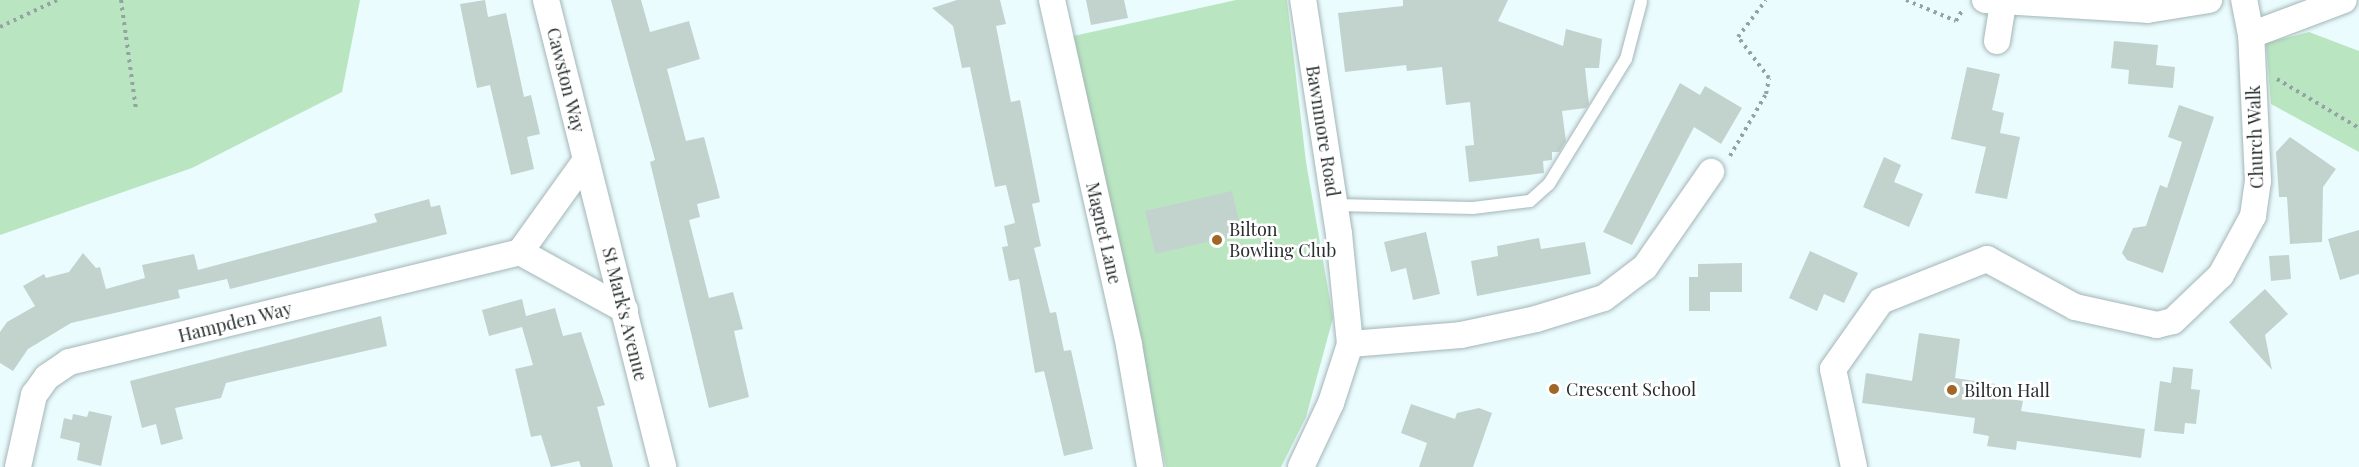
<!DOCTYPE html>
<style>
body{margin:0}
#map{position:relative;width:2359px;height:467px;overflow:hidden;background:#eafcfe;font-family:"Playfair Display",serif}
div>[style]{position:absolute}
.green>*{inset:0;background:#b9e6c0}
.building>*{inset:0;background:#c2d3ce}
.path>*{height:4px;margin-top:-2px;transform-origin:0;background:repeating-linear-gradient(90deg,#95a2a3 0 3px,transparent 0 7.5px)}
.roads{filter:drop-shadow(0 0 2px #a4b5b7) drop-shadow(0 0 2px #a4b5b7)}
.service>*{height:12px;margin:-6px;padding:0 6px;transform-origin:6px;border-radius:6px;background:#fff}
.minor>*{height:26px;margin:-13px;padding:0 13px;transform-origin:13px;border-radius:13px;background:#fff}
.dots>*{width:16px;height:16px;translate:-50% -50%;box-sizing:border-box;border:3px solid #fff;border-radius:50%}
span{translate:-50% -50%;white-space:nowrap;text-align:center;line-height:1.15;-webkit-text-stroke:5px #fff;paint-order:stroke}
.street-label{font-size:18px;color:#282e2f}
.poi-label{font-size:18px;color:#282e2f}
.left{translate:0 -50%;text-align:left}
</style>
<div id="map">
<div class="green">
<i style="clip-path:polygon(0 0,360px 0,342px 92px,192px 168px,0 235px)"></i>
<i style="clip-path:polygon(1236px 0,1287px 0,1306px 162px,1333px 318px,1306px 417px,1281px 467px,1166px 467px,1069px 37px)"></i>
<i style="clip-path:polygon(2309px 32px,2359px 51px,2359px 152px,2271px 104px,2266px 43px)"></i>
</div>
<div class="building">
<i style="clip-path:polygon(485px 0,488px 17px,506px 13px,524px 97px,531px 95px,540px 134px,527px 137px,534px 169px,511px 175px,490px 85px,477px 88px,460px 4px)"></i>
<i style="clip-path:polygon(611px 0,641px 0,650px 32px,689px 21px,700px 59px,667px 69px,686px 141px,704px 137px,720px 198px,697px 204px,700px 217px,689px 220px,709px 298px,733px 292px,743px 329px,734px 331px,749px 397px,709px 408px,650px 162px,655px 160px)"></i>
<i style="clip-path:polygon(957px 0,1000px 0,1006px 24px,996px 26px,1011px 102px,1020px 100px,1040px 202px,1032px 204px,1041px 246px,1034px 248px,1050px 313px,1056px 312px,1064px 351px,1071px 350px,1093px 449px,1064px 456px,1044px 371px,1035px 373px,1019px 279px,1009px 281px,1002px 247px,1008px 246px,1004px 226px,1015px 223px,1006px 185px,995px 187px,970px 67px,962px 68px,953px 26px,932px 8px)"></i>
<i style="clip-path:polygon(1086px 0,1124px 0,1128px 18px,1091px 25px)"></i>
<i style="clip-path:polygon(1403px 0,1508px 0,1498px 21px,1563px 46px,1566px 29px,1602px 39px,1599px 68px,1585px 68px,1589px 104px,1586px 108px,1562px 111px,1566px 141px,1559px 152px,1552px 152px,1552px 160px,1543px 161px,1544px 173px,1469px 182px,1465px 146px,1474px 145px,1470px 102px,1446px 105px,1442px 67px,1407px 71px,1406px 65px,1345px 72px,1338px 13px,1403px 6px)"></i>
<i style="clip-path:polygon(2114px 41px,2158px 45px,2156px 65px,2175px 67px,2173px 88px,2128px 84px,2129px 70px,2111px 68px)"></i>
<i style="clip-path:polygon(1967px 67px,2000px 74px,1992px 110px,2004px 113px,2000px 133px,2020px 137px,2007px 199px,1975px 193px,1986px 147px,1951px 139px)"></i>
<i style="clip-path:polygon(1680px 83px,1700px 95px,1705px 86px,1742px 108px,1721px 144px,1694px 127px,1632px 245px,1603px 232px)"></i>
<i style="clip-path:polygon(2179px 105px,2214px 117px,2163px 273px,2127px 260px,2122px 253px,2133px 228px,2146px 226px,2160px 185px,2167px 188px,2182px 142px,2168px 137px)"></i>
<i style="clip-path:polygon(2290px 137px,2336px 169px,2323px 187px,2322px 242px,2290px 244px,2287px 197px,2279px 197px,2276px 152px)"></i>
<i style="clip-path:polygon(1884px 157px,1901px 165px,1894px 182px,1923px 194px,1909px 227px,1863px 207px)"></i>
<i style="clip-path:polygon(1232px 191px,1242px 234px,1155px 254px,1145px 211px)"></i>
<i style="clip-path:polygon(429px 199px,431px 207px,440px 205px,447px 234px,230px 289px,227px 279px,178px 290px,180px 298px,71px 323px,28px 349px,13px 371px,0 363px,0 332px,7px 322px,35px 306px,23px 286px,44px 274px,46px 278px,69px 272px,83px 253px,96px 268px,100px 267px,106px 289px,145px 278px,142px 265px,194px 254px,198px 270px,377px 222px,374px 214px)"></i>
<i style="clip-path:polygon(2359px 230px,2359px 274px,2340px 280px,2328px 239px)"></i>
<i style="clip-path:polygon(1426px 232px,1440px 294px,1413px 300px,1406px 268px,1391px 272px,1384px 242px)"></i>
<i style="clip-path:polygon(1539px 238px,1541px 249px,1585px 242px,1591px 274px,1477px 296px,1471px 261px,1498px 256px,1497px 246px)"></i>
<i style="clip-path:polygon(1810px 251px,1858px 273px,1844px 303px,1824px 294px,1817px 311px,1789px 298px)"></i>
<i style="clip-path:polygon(2289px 255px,2291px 279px,2271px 281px,2269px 256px)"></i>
<i style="clip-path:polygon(1742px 263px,1742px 292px,1710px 292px,1710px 311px,1689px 311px,1689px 277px,1698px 277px,1698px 264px)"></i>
<i style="clip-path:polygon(2265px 289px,2288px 314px,2265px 335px,2272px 370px,2229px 322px)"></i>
<i style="clip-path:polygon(522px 299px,526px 316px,555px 308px,563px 336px,581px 332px,605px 405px,597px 407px,613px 467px,581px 467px,579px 461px,551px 467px,541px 435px,531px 437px,515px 369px,533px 365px,522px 327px,489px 336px,482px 310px)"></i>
<i style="clip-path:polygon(381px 316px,387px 346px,226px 383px,221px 398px,175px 408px,183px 439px,161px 445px,156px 424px,142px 428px,130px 381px)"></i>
<i style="clip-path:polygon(1919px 333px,1960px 339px,1955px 378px,1995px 384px,1993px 396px,2023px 401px,2021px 411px,2145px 429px,2141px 458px,2017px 441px,2016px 450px,1987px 446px,1989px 436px,1973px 433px,1975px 418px,1862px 403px,1866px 373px,1912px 381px)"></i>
<i style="clip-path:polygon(2173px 367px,2193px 369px,2191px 389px,2200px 390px,2196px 424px,2185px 423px,2184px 434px,2154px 431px,2160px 381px,2171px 383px)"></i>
<i style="clip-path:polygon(1411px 404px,1455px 419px,1457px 413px,1479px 408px,1492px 413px,1473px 467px,1419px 467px,1427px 443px,1401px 433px)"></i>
<i style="clip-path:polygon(89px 411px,112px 416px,101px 466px,77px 460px,80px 443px,60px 438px,64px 418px,72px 420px,73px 414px,87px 417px)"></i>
</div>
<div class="path">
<i style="left:121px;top:0;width:110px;rotate:82.2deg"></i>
<i style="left:1906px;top:0;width:54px;rotate:22.8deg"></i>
<i style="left:1956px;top:21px;width:14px;rotate:-60deg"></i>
<i style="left:0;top:27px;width:63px;rotate:-25.3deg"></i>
<i style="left:2277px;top:79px;width:96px;rotate:30.9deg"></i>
<i style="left:1730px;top:156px;width:72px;rotate:-59.9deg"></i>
<i style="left:1766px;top:94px;width:16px;rotate:-79deg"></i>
<i style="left:1769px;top:78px;width:51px;rotate:-127.1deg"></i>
<i style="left:1738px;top:37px;width:46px;rotate:-52.9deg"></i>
</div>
<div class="roads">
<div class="service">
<i style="left:1334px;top:205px;width:139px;rotate:1.2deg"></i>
<i style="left:1473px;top:208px;width:57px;rotate:-7deg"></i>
<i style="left:1530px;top:201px;width:25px;rotate:-42deg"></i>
<i style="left:1549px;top:184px;width:147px;rotate:-58.4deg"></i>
<i style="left:1626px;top:59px;width:59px;rotate:-75.3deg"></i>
</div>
<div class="minor">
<i style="left:546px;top:0;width:481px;rotate:75.9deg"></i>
<i style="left:1052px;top:0;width:353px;rotate:77.4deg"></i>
<i style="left:1129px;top:345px;width:124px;rotate:80.2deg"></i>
<i style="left:1985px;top:0;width:162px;rotate:3.5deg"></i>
<i style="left:2147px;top:10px;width:63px;rotate:-9.2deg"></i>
<i style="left:2251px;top:35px;width:99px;rotate:-20.6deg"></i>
<i style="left:1997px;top:41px;width:37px;rotate:-81deg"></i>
<i style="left:520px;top:252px;width:120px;rotate:28.9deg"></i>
<i style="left:1350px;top:344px;width:111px;rotate:-4.6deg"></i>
<i style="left:1461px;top:335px;width:77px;rotate:-12deg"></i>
<i style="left:1536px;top:319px;width:71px;rotate:-17.2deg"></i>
<i style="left:1604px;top:298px;width:51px;rotate:-37.1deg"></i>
<i style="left:1645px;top:267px;width:116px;rotate:-55.2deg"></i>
<i style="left:18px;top:467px;width:74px;rotate:-77.5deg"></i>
<i style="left:34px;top:395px;width:22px;rotate:-54deg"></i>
<i style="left:47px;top:377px;width:27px;rotate:-34deg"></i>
<i style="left:69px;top:362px;width:464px;rotate:-13.7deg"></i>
<i style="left:520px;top:252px;width:113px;rotate:-54.3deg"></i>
<i style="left:1301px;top:467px;width:71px;rotate:-64.9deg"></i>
<i style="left:1331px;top:403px;width:62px;rotate:-72.1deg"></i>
<i style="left:1350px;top:344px;width:111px;rotate:-95.7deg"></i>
<i style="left:1339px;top:234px;width:237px;rotate:-98.7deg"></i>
<i style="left:1854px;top:467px;width:100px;rotate:-102.1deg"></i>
<i style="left:1833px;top:369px;width:83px;rotate:-54.8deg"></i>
<i style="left:1881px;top:301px;width:114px;rotate:-21.6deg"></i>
<i style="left:1987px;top:259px;width:100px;rotate:28.6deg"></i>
<i style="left:2075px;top:307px;width:84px;rotate:12.4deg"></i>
<i style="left:2157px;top:325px;width:16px;rotate:-14deg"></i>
<i style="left:2173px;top:321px;width:66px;rotate:-43.8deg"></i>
<i style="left:2221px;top:275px;width:67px;rotate:-61.5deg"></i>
<i style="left:2253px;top:216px;width:35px;rotate:-82deg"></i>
<i style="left:2258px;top:181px;width:146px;rotate:-92.7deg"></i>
<i style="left:2251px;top:35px;width:36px;rotate:-101deg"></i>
</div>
</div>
<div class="dots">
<i style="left:1217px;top:240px;background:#a26629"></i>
<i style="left:1554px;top:389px;background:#a26629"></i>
<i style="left:1952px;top:390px;background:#a26629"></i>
</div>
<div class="street-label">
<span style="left:566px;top:80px;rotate:76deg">Cawston Way</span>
<span style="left:1323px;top:131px;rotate:81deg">Bawnmore Road</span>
<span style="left:2255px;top:137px;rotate:-92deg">Church Walk</span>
<span style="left:1104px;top:233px;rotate:77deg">Magnet Lane</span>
<span style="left:625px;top:314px;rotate:76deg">St Mark's Avenue</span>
<span style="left:235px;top:322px;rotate:-14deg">Hampden Way</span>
</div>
<div class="poi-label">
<span class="left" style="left:1229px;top:240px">Bilton<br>Bowling Club</span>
<span class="left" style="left:1566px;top:389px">Crescent School</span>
<span class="left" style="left:1964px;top:390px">Bilton Hall</span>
</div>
</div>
